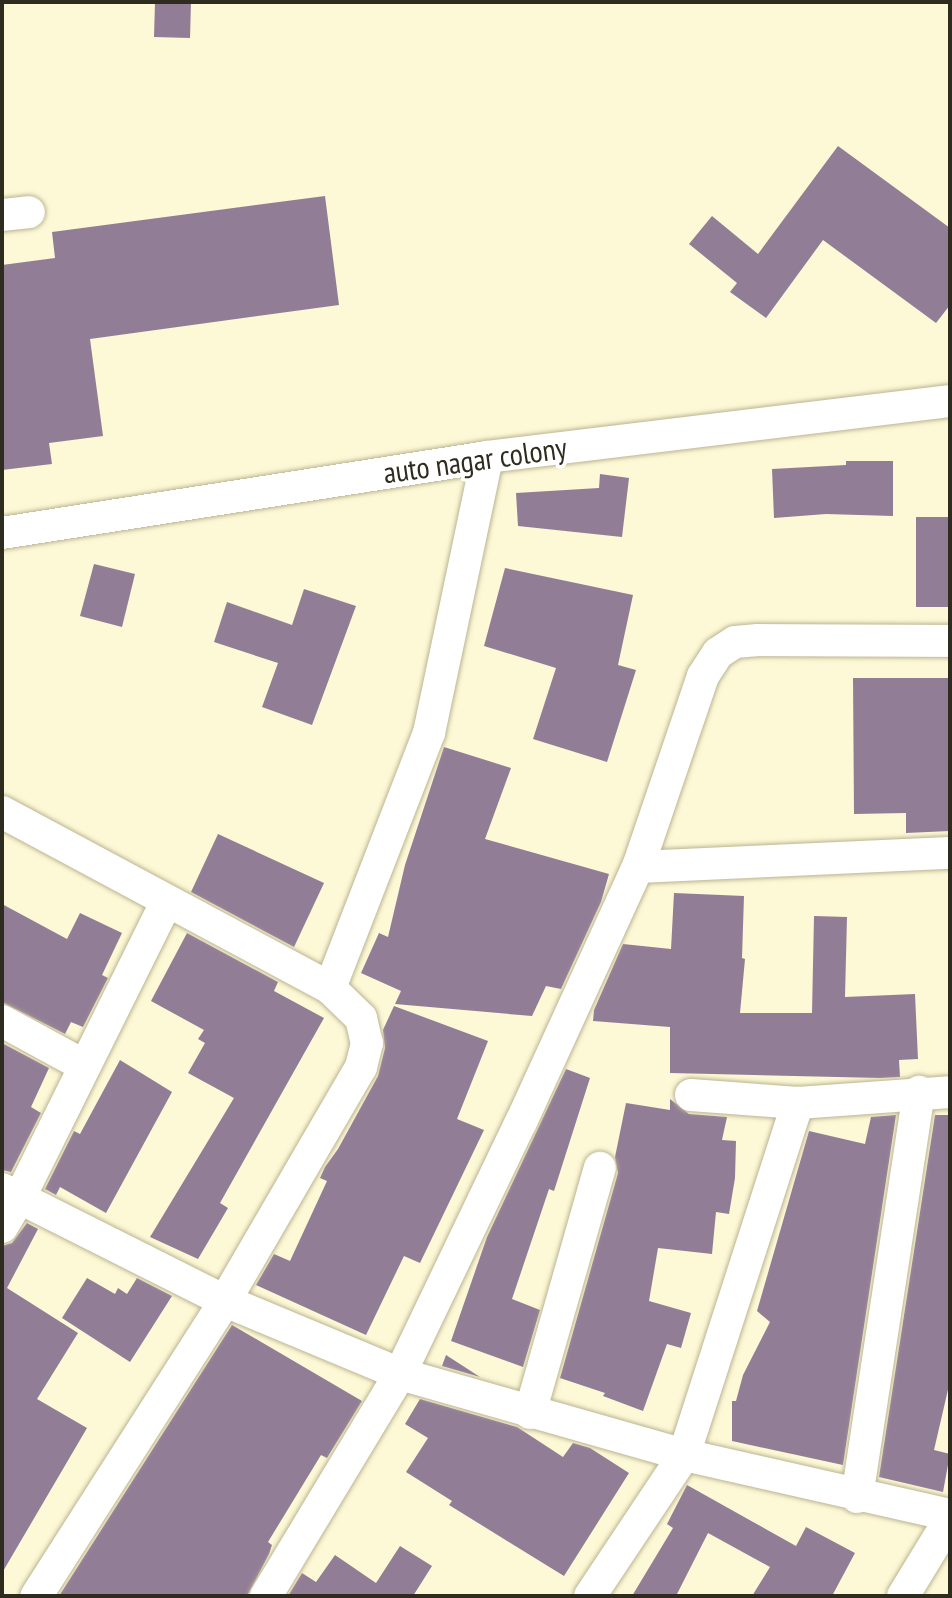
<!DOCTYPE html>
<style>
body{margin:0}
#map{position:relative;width:952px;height:1598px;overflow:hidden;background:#fdf8d5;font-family:"PT Sans Narrow",sans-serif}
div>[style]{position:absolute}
.building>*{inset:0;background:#927d97}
.roads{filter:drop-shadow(0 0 2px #bab493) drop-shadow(0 0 2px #bab493)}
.minor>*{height:32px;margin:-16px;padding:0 16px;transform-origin:16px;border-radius:16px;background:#fff}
span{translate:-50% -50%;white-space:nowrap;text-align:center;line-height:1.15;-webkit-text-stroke:7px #fff;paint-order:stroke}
.street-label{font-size:30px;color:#2e2c1f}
.frame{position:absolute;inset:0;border:4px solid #2e2c1f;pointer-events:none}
</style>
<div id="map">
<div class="building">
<i style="clip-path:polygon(155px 2px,191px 2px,190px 38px,154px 37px)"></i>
<i style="clip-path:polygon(838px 146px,950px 228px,950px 305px,936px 323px,823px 240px,766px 318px,730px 292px,737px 283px,689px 244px,712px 216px,758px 254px)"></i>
<i style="clip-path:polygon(325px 196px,339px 305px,90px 339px,103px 436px,49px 443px,52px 464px,2px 470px,2px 265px,55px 258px,52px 232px)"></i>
<i style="clip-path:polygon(846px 461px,893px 461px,893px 516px,826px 514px,774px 518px,772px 469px,846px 465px)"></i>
<i style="clip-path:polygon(600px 474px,629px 478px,622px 537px,518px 526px,516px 493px,599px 488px)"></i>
<i style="clip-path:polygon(916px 517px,950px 517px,950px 607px,916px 607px)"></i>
<i style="clip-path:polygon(94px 564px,135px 574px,122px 627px,80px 616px)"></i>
<i style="clip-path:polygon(505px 568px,633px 595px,618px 665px,636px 670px,607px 762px,533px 739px,556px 668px,484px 646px)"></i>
<i style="clip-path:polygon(304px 589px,356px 606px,312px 725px,262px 707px,278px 663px,214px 642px,227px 602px,292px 625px)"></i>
<i style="clip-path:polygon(853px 678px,950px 678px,950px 831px,906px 833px,906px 813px,854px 814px)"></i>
<i style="clip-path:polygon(444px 747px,511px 768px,485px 839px,609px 874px,601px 902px,561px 989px,546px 986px,532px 1016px,395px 1004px,401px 991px,361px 973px,379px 933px,388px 937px,405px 865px)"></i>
<i style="clip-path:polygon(218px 834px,324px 883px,294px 947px,191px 892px)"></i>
<i style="clip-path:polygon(674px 893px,744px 896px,742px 958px,745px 959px,740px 1013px,812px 1013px,814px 916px,847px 917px,845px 997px,915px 994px,918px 1059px,899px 1060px,900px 1077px,880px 1078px,670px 1073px,670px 1027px,593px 1021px,594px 1010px,623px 944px,671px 949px)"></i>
<i style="clip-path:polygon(2px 904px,67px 939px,80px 913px,122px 933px,102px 975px,108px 978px,83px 1027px,71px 1022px,65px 1034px,2px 1002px)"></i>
<i style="clip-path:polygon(187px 933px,278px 982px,274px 991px,324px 1018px,220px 1203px,228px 1208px,198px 1259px,150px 1237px,234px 1098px,188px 1073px,205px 1043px,198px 1039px,204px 1030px,151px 1001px)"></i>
<i style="clip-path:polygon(394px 1006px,488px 1041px,457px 1119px,484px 1130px,420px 1263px,404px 1256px,366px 1335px,256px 1285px,274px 1254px,290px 1261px,327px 1181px,320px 1178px,325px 1167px,338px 1149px,378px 1076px,385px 1048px,383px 1030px)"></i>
<i style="clip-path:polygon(2px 1043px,49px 1068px,31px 1107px,41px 1113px,11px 1172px,2px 1170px)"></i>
<i style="clip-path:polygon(120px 1060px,172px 1092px,106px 1213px,60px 1187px,56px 1195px,45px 1189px,74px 1131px,80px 1134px)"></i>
<i style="clip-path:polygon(566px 1069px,590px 1078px,554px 1191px,549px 1189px,512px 1299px,540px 1310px,523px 1367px,451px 1341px,487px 1237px)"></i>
<i style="clip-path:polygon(670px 1099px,689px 1114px,727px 1117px,722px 1140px,736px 1141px,735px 1178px,729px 1214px,716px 1212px,712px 1254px,658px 1248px,649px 1301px,691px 1313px,681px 1348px,667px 1344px,643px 1411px,603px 1396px,605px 1393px,560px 1378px,618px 1173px,615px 1157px,626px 1103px,670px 1110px)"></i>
<i style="clip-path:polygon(896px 1115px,843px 1465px,732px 1441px,732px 1401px,736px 1401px,743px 1375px,770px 1322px,757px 1311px,809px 1131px,865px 1144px,871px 1117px)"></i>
<i style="clip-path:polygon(935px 1115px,950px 1115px,950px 1381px,934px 1450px,950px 1454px,943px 1492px,879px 1477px)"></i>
<i style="clip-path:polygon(27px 1223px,38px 1229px,7px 1288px,78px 1333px,37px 1399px,87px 1428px,2px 1573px,2px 1246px,12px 1243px)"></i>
<i style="clip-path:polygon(87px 1278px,115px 1294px,118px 1288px,127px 1294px,137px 1278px,172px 1296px,130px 1362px,62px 1318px)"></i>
<i style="clip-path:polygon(232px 1325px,362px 1401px,327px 1458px,321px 1455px,268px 1542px,272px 1545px,269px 1554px,247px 1596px,59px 1596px)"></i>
<i style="clip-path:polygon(446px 1355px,480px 1377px,442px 1366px)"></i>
<i style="clip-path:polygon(420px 1399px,517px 1427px,563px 1457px,573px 1443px,590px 1448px,629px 1473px,564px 1576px,449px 1505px,452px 1501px,406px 1472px,428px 1438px,405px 1424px)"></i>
<i style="clip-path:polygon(687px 1485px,796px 1546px,806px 1527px,855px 1553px,832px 1596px,752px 1596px,770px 1567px,708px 1533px,676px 1596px,632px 1596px,673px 1528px,667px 1524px)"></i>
<i style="clip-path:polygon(400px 1546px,432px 1566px,413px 1596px,288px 1596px,302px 1573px,316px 1582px,335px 1555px,376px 1583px)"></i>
</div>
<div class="roads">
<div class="minor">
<i style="left:2px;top:215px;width:27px;rotate:-6deg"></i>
<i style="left:2px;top:533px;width:491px;rotate:-8.9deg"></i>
<i style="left:487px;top:457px;width:466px;rotate:-6.9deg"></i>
<i style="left:2px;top:812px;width:372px;rotate:28.2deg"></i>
<i style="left:330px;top:988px;width:43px;rotate:44.1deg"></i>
<i style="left:361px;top:1018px;width:26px;rotate:77deg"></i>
<i style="left:367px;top:1043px;width:25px;rotate:104deg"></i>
<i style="left:361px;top:1067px;width:271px;rotate:120.2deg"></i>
<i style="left:225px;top:1301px;width:350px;rotate:122.6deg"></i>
<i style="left:638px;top:867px;width:312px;rotate:-2.6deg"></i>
<i style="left:330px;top:988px;width:274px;rotate:-68.8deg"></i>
<i style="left:429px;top:733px;width:282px;rotate:-78.1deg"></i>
<i style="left:2px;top:1021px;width:94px;rotate:28.5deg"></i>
<i style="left:691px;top:1095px;width:107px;rotate:4.3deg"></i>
<i style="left:798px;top:1103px;width:152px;rotate:-4.1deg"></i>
<i style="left:2px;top:1189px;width:250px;rotate:26.7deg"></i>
<i style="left:225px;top:1301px;width:190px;rotate:22.6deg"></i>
<i style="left:400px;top:1374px;width:295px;rotate:15.9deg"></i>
<i style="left:684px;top:1455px;width:273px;rotate:12.7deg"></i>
<i style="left:2px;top:1227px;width:35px;rotate:-59deg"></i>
<i style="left:20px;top:1197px;width:330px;rotate:-63.6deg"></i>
<i style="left:530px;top:1413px;width:255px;rotate:-74.1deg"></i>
<i style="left:857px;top:1497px;width:410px;rotate:-81.3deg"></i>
<i style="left:266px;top:1596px;width:259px;rotate:-58.9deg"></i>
<i style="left:400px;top:1374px;width:280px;rotate:-64.4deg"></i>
<i style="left:521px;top:1122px;width:281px;rotate:-65.4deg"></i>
<i style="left:638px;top:867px;width:202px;rotate:-71.2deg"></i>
<i style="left:703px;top:676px;width:27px;rotate:-57deg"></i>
<i style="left:718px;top:653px;width:20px;rotate:-33deg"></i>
<i style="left:735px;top:642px;width:23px;rotate:-5deg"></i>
<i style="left:758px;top:640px;width:192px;rotate:0.3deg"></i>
<i style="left:590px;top:1596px;width:169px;rotate:-56.3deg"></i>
<i style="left:684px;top:1455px;width:370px;rotate:-72.1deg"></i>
<i style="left:903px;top:1596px;width:90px;rotate:-58.6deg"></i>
</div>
</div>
<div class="street-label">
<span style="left:475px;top:460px;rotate:-8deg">auto nagar colony</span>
</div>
<div class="frame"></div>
</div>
